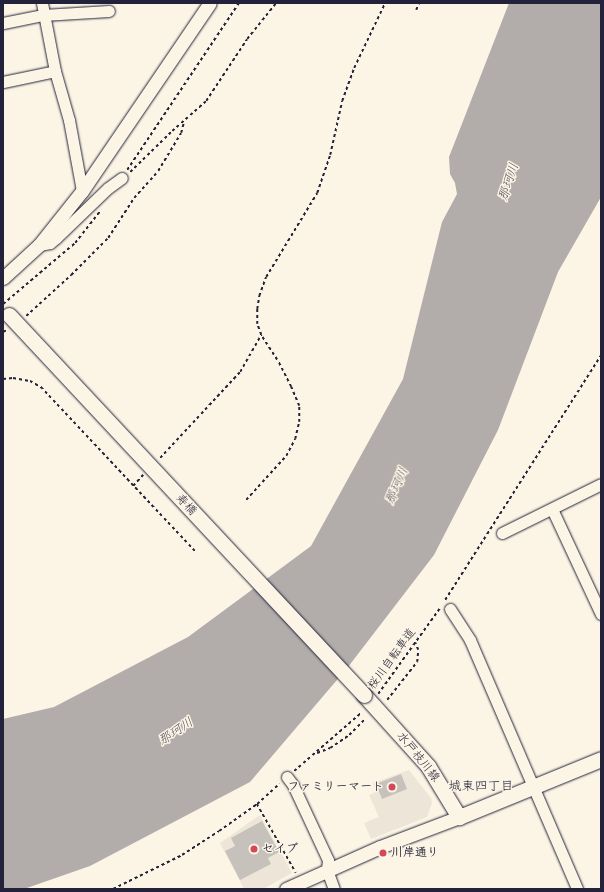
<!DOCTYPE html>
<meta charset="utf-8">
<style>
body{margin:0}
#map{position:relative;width:604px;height:892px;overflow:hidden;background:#fcf5e5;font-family:"Shantell Sans","Klee One",sans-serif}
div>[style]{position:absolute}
.built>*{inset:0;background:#ece5d8}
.water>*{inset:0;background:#b2adab}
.building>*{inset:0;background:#c6c1bb}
.path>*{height:1.5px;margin-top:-0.75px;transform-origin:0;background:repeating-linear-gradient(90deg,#22223b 0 3px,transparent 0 6px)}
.roads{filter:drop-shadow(0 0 1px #22223b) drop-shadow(0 0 1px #22223b)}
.minor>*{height:11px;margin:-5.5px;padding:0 5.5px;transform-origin:5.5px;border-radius:5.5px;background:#fcf5e5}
.tertiary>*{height:13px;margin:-6.5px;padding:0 6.5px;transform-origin:6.5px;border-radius:6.5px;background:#fcf5e5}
.secondary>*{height:15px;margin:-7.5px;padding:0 7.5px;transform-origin:7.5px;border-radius:7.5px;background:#fcf5e5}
.bridges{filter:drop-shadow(0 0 1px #22223b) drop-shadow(0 0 1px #22223b)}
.secondary-bridge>*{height:15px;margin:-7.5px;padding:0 7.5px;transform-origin:7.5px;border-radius:7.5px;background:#fcf5e5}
.dots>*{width:11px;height:11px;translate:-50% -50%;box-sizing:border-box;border:2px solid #fcf5e5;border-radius:50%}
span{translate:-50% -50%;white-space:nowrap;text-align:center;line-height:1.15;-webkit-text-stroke:3px #fcf5e5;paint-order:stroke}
.street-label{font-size:12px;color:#22223b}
.poi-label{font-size:12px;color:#22223b;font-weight:700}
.right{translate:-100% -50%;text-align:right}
.left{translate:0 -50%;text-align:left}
.water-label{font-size:13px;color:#545362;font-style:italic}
.neighbourhood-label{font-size:13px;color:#22223b}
.frame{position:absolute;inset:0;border:4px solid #22223b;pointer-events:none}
</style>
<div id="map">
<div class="built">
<i style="clip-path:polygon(409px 770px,431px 798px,432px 803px,427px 817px,371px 839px,364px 823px,379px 817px,369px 795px,376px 792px,373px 783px)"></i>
<i style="clip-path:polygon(260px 815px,292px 873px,263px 889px,244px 889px,220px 843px)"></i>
</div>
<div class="water">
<i style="clip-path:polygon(509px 3px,601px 3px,601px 197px,558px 272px,498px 430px,434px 555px,348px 667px,250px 782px,90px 866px,24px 889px,3px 889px,3px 719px,54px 707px,188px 637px,311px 546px,403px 379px,442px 222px,457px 194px,455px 183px,450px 174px,449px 157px)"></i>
</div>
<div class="building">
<i style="clip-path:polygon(401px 774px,407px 789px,382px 799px,376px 784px)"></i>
<i style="clip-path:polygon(262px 821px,279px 852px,268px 858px,271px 864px,240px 880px,225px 851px,235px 846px,231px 838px)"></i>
</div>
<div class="path">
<i style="left:416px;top:10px;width:8px;rotate:-67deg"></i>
<i style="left:127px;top:170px;width:201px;rotate:-56.2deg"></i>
<i style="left:130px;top:172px;width:59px;rotate:-44.3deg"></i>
<i style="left:172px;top:131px;width:45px;rotate:-41.4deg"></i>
<i style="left:206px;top:101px;width:74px;rotate:-56.5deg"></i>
<i style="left:247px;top:39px;width:46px;rotate:-51.1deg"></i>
<i style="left:3px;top:304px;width:94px;rotate:-40.3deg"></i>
<i style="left:75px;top:243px;width:42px;rotate:-51.8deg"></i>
<i style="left:26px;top:316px;width:61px;rotate:-42.3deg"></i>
<i style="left:71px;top:275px;width:52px;rotate:-45deg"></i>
<i style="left:108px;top:238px;width:48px;rotate:-57deg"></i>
<i style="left:134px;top:198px;width:36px;rotate:-48deg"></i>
<i style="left:158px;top:171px;width:44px;rotate:-58.8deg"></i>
<i style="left:181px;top:133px;width:12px;rotate:-76deg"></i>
<i style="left:3px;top:332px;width:4px;rotate:-27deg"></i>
<i style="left:3px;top:379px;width:10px;rotate:-6deg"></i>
<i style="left:13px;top:378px;width:17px;rotate:10deg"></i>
<i style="left:30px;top:381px;width:13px;rotate:29deg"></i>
<i style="left:41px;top:387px;width:225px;rotate:46.8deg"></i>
<i style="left:160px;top:458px;width:117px;rotate:-47.1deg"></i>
<i style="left:240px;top:372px;width:43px;rotate:-60.4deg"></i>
<i style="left:133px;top:486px;width:15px;rotate:-48deg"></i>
<i style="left:246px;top:500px;width:59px;rotate:-47.7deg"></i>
<i style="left:286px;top:456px;width:19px;rotate:-62deg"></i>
<i style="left:295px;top:439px;width:17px;rotate:-77deg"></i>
<i style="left:299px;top:422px;width:16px;rotate:-90deg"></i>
<i style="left:299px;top:406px;width:21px;rotate:-113deg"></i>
<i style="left:291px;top:387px;width:30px;rotate:-117deg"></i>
<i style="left:277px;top:360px;width:30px;rotate:-123deg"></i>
<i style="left:261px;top:335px;width:12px;rotate:-110deg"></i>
<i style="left:257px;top:324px;width:15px;rotate:-90deg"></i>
<i style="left:257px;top:309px;width:13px;rotate:-81deg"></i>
<i style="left:259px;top:296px;width:20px;rotate:-70deg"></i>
<i style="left:266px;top:277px;width:98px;rotate:-58.7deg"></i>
<i style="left:317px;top:193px;width:40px;rotate:-71.1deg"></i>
<i style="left:330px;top:155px;width:55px;rotate:-77.5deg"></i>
<i style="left:342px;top:101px;width:35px;rotate:-70deg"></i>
<i style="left:354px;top:68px;width:72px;rotate:-64.5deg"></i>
<i style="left:445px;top:600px;width:290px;rotate:-57.5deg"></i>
<i style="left:378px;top:694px;width:106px;rotate:-54.2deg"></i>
<i style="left:387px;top:700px;width:48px;rotate:-51.7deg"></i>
<i style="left:417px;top:662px;width:12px;rotate:-85deg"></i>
<i style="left:418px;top:650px;width:8px;rotate:-113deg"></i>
<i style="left:317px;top:753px;width:14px;rotate:-21deg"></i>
<i style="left:330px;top:748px;width:23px;rotate:-34deg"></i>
<i style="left:349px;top:735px;width:23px;rotate:-45deg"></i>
<i style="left:294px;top:771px;width:90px;rotate:-40.9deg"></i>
<i style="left:257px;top:804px;width:79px;rotate:60.5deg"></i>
<i style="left:113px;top:889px;width:77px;rotate:-26.2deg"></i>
<i style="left:182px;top:855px;width:44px;rotate:-33deg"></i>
<i style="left:219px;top:831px;width:47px;rotate:-35.4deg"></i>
<i style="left:257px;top:804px;width:30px;rotate:-42deg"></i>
</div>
<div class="roads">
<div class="minor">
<i style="left:42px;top:3px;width:69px;rotate:79.2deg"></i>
<i style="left:55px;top:71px;width:51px;rotate:74.1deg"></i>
<i style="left:69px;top:120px;width:72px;rotate:79.6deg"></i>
<i style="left:3px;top:23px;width:41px;rotate:-11.3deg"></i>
<i style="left:43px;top:15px;width:66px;rotate:-3.5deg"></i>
<i style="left:3px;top:82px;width:53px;rotate:-11.9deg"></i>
<i style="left:39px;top:245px;width:11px;rotate:-10deg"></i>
<i style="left:50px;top:243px;width:8px;rotate:-40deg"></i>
<i style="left:56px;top:238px;width:72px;rotate:-43.9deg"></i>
<i style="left:108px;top:188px;width:17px;rotate:-36deg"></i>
<i style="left:552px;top:509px;width:116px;rotate:65deg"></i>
<i style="left:502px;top:533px;width:110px;rotate:-26.3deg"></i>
<i style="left:450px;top:609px;width:37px;rotate:57deg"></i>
<i style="left:470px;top:640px;width:271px;rotate:66.7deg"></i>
<i style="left:287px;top:777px;width:10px;rotate:53deg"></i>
<i style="left:293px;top:785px;width:83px;rotate:65deg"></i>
<i style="left:328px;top:860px;width:10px;rotate:96deg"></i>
<i style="left:327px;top:870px;width:20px;rotate:70deg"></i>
</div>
<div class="tertiary">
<i style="left:3px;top:278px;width:49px;rotate:-42.5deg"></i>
<i style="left:39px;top:245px;width:69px;rotate:-51.5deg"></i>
<i style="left:82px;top:191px;width:227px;rotate:-55.8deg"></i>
<i style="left:286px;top:889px;width:103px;rotate:-24.1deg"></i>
<i style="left:380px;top:847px;width:85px;rotate:-20.8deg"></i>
</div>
<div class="secondary">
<i style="left:364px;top:695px;width:96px;rotate:48deg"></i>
<i style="left:428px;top:766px;width:60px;rotate:58.7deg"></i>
<i style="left:459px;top:817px;width:153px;rotate:-22.2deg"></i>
</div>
</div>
<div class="bridges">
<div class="secondary-bridge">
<i style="left:9px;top:315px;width:520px;rotate:46.95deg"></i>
</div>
</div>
<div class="dots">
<i style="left:392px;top:787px;background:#d1495b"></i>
<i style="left:254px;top:849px;background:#d1495b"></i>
<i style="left:383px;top:853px;background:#d1495b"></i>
</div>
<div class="street-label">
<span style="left:186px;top:505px;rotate:47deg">寿橋</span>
<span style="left:392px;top:659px;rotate:-54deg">桜川自転車道</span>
<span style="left:418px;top:757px;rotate:51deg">水戸枝川線</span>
</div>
<div class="poi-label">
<span class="right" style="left:384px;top:787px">ファミリーマート</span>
<span class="left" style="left:262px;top:849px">セイブ</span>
<span class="left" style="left:391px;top:853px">川岸通り</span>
</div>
<div class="water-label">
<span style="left:509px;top:182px;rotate:-72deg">那珂川</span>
<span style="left:397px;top:486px;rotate:-67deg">那珂川</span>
<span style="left:176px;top:732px;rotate:-34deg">那珂川</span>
</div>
<div class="neighbourhood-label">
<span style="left:481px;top:786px">城東四丁目</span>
</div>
<div class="frame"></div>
</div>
